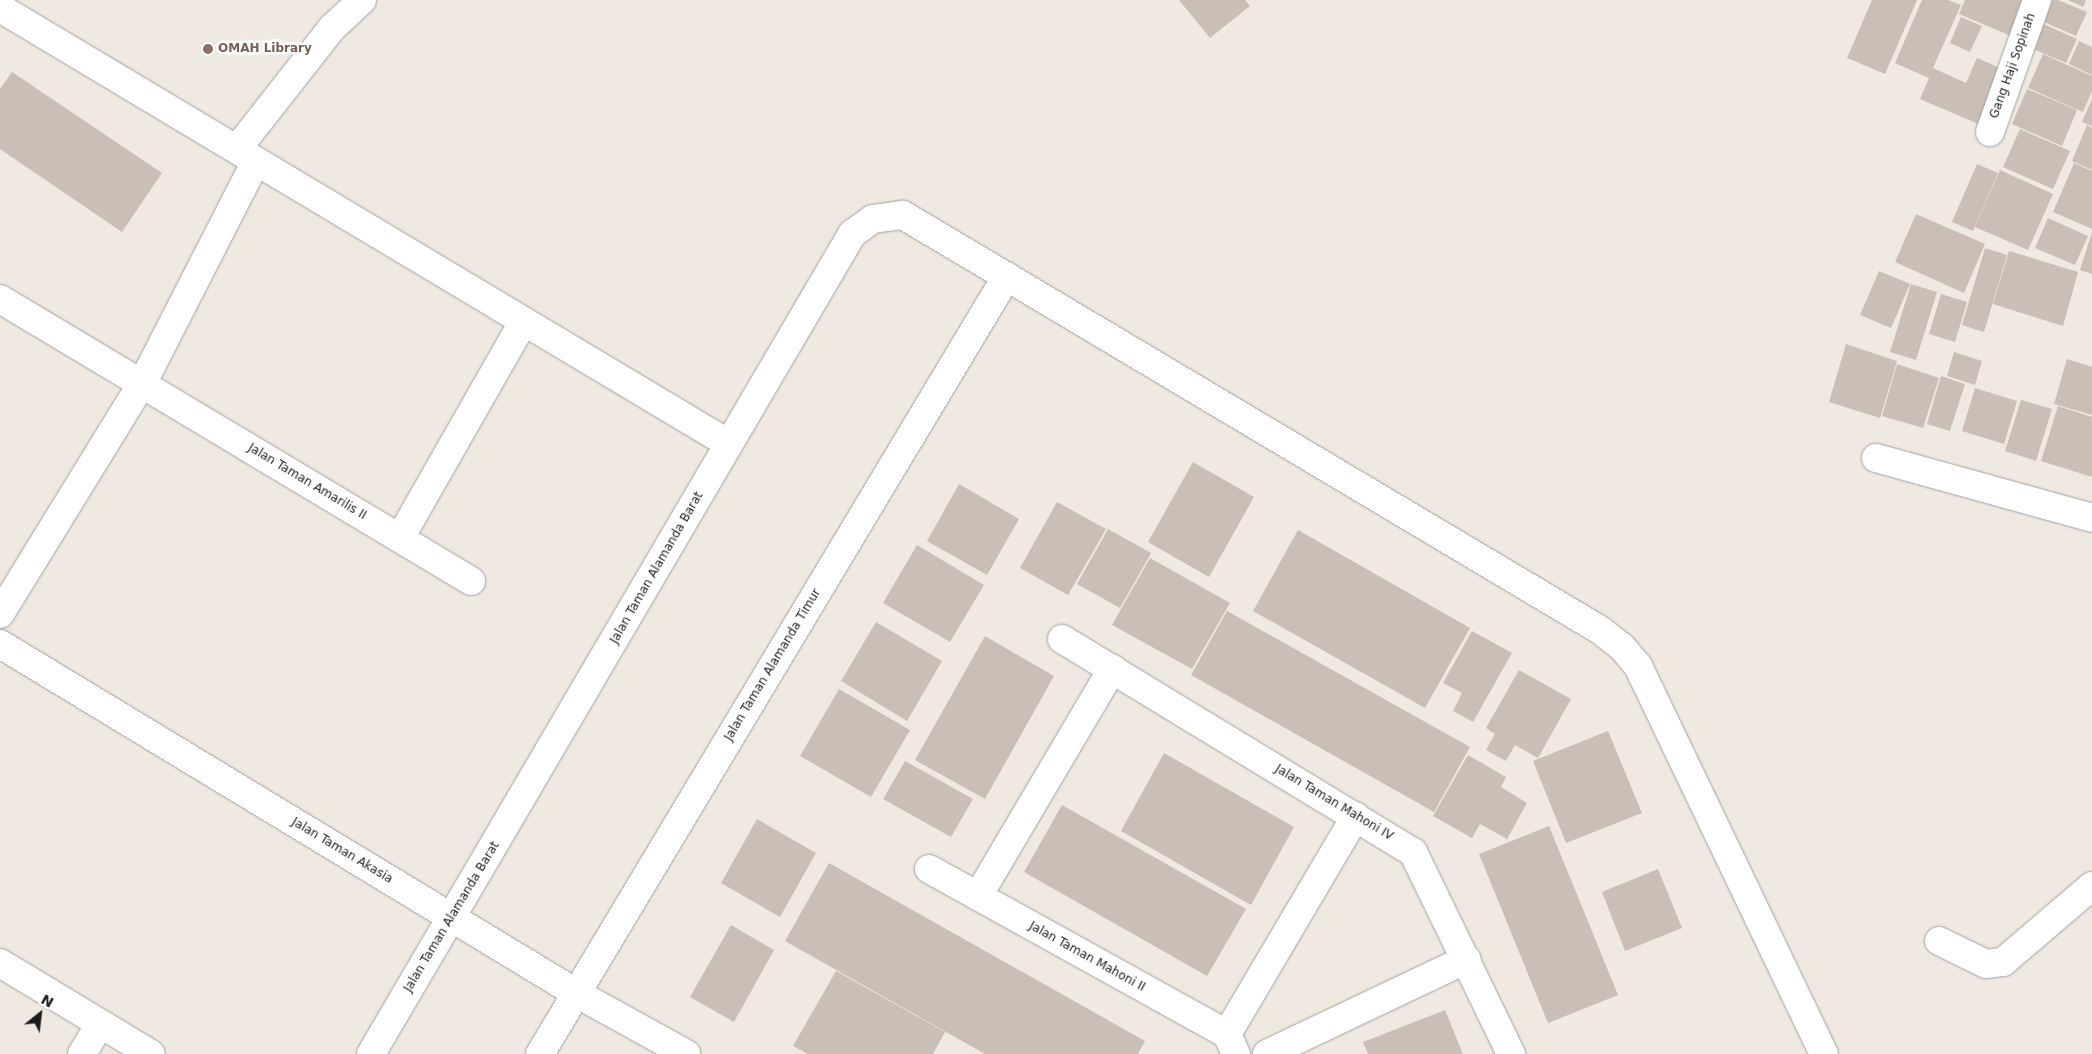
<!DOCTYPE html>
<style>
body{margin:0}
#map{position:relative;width:2092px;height:1054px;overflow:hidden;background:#efe9e1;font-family:"DejaVu Sans",sans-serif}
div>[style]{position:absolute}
.building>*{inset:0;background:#cbbeb7}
.roads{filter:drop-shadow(0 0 1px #a3a3a3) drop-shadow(0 0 1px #a3a3a3)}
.street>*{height:28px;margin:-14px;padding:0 14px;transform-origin:14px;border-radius:14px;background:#fff}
.dots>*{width:14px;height:14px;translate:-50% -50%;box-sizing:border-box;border:2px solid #fff;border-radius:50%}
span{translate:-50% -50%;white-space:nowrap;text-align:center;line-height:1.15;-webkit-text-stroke:5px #fff;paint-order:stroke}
.education-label{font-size:12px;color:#785e54;font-weight:700}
.left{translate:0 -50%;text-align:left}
.street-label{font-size:12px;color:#1c1c1c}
.north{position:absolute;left:15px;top:989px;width:50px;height:50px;-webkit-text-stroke:4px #fff;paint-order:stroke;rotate:29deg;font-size:14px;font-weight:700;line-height:20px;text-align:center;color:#1c1c1c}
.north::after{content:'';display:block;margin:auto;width:18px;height:22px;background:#1c1c1c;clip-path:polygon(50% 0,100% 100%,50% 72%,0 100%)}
</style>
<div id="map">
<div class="building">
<i style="clip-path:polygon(1179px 0,1245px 0,1250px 6px,1210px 38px)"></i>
<i style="clip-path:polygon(1872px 0,1917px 0,1885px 74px,1847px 58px)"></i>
<i style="clip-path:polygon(1922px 0,1948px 0,1961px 5px,1933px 68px,1966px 83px,1977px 58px,2007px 71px,1983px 126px,1920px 99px,1929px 78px,1895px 63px)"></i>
<i style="clip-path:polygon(1965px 0,2032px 0,2016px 38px,1959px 14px)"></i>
<i style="clip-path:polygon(2043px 0,2058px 0,2087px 12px,2076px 36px,2035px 18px)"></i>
<i style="clip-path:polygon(2068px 0,2086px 0,2083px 7px)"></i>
<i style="clip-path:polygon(1961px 17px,1982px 26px,1970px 52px,1950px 43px)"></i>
<i style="clip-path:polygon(2037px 21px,2077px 39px,2066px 63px,2026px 46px)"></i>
<i style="clip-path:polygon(2079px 41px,2092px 47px,2092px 75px,2069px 64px)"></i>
<i style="clip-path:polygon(2043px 54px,2092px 76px,2092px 91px,2083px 112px,2028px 88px)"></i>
<i style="clip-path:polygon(12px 72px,162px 173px,122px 232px,0 149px,0 89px)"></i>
<i style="clip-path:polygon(2027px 89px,2077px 110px,2062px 146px,2012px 124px)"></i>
<i style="clip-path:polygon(2092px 99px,2092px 126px,2082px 122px)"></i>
<i style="clip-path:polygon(2087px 125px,2092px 128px,2092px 170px,2072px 161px)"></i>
<i style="clip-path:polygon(2020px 129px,2070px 151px,2053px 189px,2003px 167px)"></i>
<i style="clip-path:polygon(2074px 163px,2092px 171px,2092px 229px,2053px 212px)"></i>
<i style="clip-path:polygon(1977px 164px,1998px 173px,1973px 231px,1952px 222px)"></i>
<i style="clip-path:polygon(2000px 170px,2053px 194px,2028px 250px,1975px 227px)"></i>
<i style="clip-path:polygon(1916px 214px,1985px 244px,1964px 293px,1895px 262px)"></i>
<i style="clip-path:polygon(2048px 218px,2088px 236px,2075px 265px,2035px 248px)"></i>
<i style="clip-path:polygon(2092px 232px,2092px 274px,2080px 270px)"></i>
<i style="clip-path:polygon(1985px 248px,2007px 255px,1984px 332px,1962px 325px)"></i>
<i style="clip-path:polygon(2009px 251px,2078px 272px,2063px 326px,1993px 304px)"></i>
<i style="clip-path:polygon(1879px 271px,1910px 284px,1891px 328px,1860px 315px)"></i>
<i style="clip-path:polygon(1911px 284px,1937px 292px,1916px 360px,1890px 352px)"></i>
<i style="clip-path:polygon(1941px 294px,1967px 302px,1955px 342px,1929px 334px)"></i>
<i style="clip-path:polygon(1846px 344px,1897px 361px,1880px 418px,1829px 402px)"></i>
<i style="clip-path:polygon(1954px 352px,1982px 361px,1975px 385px,1947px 376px)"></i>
<i style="clip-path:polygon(2067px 359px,2092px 367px,2092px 415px,2054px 404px)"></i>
<i style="clip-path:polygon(1897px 364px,1939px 378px,1923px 428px,1882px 416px)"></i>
<i style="clip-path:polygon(1941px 376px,1965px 384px,1950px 431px,1927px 424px)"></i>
<i style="clip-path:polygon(1975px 388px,2017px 401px,2004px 444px,1962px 431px)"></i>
<i style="clip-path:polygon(2021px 400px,2052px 409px,2036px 461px,2005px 451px)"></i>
<i style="clip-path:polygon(2058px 406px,2092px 417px,2092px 477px,2041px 461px)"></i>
<i style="clip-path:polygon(1193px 462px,1254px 497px,1209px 577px,1148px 542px)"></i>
<i style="clip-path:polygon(959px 484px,1019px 519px,987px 575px,927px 541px)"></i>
<i style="clip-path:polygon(1057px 502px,1106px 529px,1068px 595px,1020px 568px)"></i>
<i style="clip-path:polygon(1108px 529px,1151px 553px,1120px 608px,1077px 584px)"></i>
<i style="clip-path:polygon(1298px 530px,1470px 628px,1425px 708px,1253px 611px)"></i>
<i style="clip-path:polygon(917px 545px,984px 585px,950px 642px,883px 603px)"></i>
<i style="clip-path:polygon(1150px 558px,1230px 603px,1192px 669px,1112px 625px)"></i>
<i style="clip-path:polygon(1227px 611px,1470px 747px,1434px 812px,1191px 675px)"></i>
<i style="clip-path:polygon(876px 622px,942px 661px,907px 721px,841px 681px)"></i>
<i style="clip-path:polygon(1472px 631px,1512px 653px,1473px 722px,1453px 711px,1462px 693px,1443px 683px)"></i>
<i style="clip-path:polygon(985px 636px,1054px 676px,985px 799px,915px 760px)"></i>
<i style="clip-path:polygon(1519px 670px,1571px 699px,1538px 758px,1515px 745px,1506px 761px,1486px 750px,1495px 734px,1486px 728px)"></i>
<i style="clip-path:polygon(839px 689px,910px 730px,871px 797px,800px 756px)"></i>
<i style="clip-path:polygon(1608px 731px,1642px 813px,1566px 843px,1533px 761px)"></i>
<i style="clip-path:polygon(1164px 753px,1294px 827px,1251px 905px,1121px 831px)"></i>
<i style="clip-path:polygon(1468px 755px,1506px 777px,1501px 787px,1527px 803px,1507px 839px,1480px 824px,1472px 838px,1433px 816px)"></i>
<i style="clip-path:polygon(905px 761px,973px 799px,951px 837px,883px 799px)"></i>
<i style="clip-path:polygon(1062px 805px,1246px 909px,1207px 976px,1024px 872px)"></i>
<i style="clip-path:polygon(757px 819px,816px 853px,780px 917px,721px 883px)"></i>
<i style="clip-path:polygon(1549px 826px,1618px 995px,1548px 1023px,1479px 854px)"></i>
<i style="clip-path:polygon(829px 863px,1145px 1041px,1138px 1054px,985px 1054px,785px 941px)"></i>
<i style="clip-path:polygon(1658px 869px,1682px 928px,1625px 951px,1602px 892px)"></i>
<i style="clip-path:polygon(731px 925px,774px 950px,734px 1022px,690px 997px)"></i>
<i style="clip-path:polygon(836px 971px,945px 1032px,933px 1054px,808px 1054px,793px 1046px)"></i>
<i style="clip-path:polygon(1445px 1010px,1463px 1054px,1368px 1054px,1363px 1042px)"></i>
</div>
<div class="roads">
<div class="street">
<i style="left:0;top:8px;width:849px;rotate:30.88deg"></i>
<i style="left:1990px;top:132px;width:140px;rotate:-70.4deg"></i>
<i style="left:237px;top:149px;width:154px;rotate:-51.9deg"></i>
<i style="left:332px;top:28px;width:41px;rotate:-43deg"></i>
<i style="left:0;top:299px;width:549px;rotate:30.91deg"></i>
<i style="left:1876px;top:458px;width:224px;rotate:15.5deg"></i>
<i style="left:400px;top:538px;width:249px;rotate:-60.3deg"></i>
<i style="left:0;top:614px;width:273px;rotate:-58.4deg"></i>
<i style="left:143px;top:382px;width:248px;rotate:-62.9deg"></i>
<i style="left:1062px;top:639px;width:411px;rotate:31.3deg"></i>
<i style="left:1413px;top:852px;width:225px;rotate:64.1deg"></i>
<i style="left:0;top:644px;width:673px;rotate:31.21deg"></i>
<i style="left:576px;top:993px;width:126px;rotate:29deg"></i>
<i style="left:929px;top:869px;width:341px;rotate:29deg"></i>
<i style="left:1227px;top:1034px;width:22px;rotate:66deg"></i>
<i style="left:978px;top:896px;width:264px;rotate:-59.4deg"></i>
<i style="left:1939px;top:941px;width:52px;rotate:26.1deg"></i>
<i style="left:1986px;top:964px;width:17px;rotate:-7deg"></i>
<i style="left:2003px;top:962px;width:117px;rotate:-40.5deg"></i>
<i style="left:0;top:963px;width:176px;rotate:31.1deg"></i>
<i style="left:1227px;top:1034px;width:253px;rotate:-59.4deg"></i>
<i style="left:82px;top:1054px;width:35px;rotate:-59deg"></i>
<i style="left:371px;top:1054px;width:951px;rotate:-59.6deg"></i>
<i style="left:852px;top:234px;width:26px;rotate:-36deg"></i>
<i style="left:873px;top:219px;width:30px;rotate:-8deg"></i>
<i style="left:903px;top:215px;width:811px;rotate:30.77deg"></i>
<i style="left:1600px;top:630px;width:28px;rotate:38deg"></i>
<i style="left:1622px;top:647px;width:25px;rotate:50deg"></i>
<i style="left:1638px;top:666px;width:430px;rotate:64.4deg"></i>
<i style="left:540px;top:1054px;width:907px;rotate:-59.03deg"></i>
<i style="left:1267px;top:1054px;width:221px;rotate:-25.4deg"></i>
</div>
</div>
<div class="dots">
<i style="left:208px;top:49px;background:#8d6e63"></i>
</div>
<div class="education-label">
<span class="left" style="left:218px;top:49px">OMAH Library</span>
</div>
<div class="street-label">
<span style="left:2013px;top:66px;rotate:-70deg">Gang Haji Sopinah</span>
<span style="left:307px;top:482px;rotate:31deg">Jalan Taman Amarilis II</span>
<span style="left:657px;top:568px;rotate:-60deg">Jalan Taman Alamanda Barat</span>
<span style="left:773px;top:665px;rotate:-59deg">Jalan Taman Alamanda Timur</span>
<span style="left:1334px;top:803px;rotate:31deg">Jalan Taman Mahoni IV</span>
<span style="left:342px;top:851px;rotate:31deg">Jalan Taman Akasia</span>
<span style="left:452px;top:917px;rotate:-59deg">Jalan Taman Alamanda Barat</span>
<span style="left:1087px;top:957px;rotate:29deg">Jalan Taman Mahoni II</span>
</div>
<div class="north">N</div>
</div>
